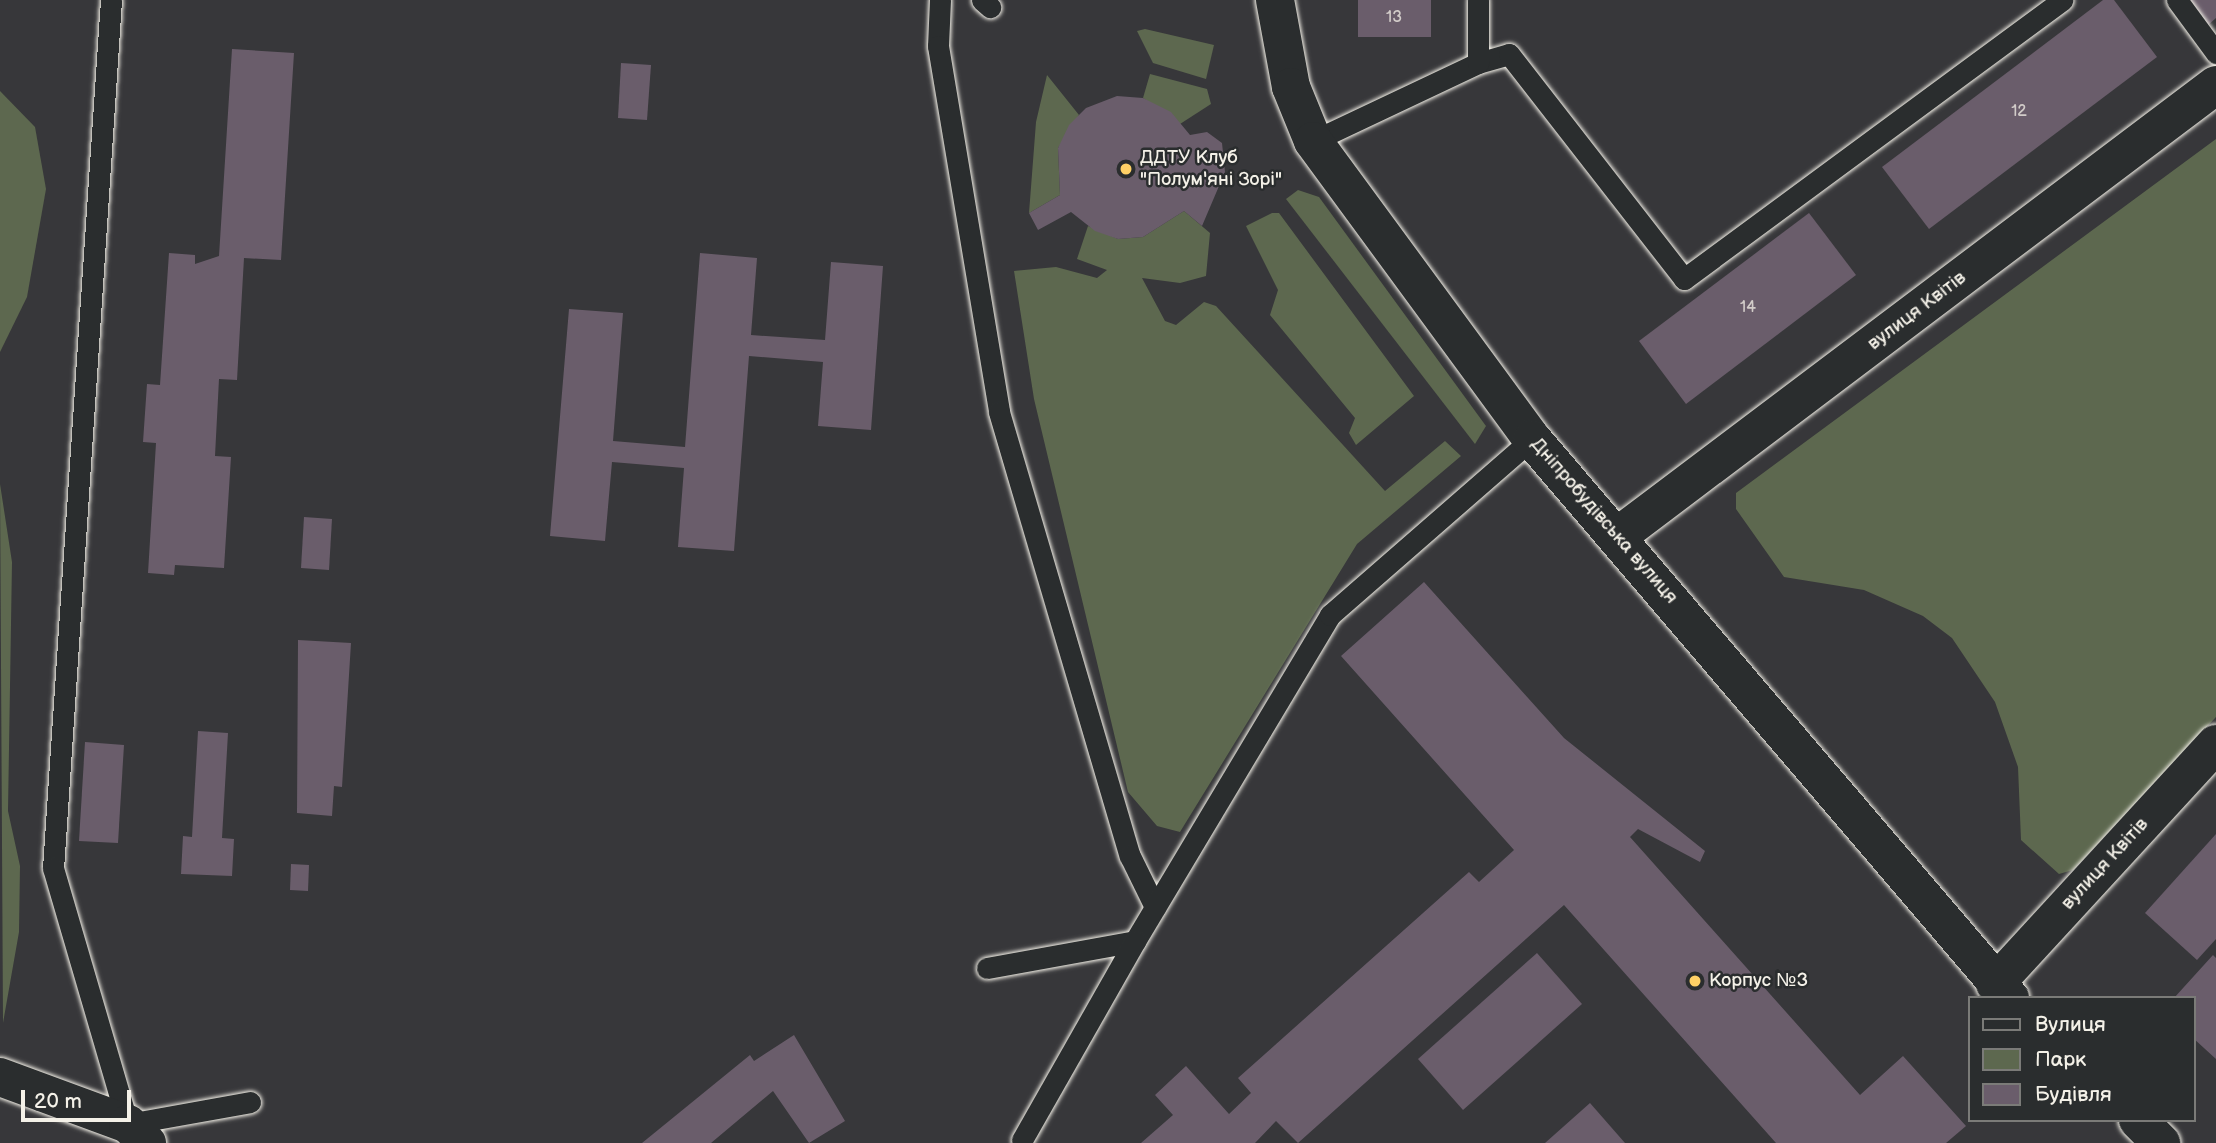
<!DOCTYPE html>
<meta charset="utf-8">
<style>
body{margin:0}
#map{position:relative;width:2216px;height:1143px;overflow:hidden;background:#37373a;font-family:"Balsamiq Sans",sans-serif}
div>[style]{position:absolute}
.green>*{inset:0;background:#5d684f}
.building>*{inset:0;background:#6a5d6b}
.roads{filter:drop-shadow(0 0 2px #f4f1e8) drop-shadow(0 0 2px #f4f1e8)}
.lane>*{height:21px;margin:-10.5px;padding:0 10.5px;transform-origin:10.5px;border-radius:10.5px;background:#2a2d2e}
.street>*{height:38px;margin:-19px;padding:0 19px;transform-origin:19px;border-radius:19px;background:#2a2d2e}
.secondary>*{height:38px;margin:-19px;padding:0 19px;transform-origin:19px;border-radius:19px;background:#2a2d2e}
.dots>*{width:19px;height:19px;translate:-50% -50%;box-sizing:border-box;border:4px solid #2a2d2e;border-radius:50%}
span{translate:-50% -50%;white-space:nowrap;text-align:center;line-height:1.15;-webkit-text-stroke:5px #2a2d2e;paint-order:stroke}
.number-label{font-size:16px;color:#d2ccc9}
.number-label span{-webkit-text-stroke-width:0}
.poi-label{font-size:19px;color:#f4f1e8}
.left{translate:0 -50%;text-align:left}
.street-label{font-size:19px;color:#f4f1e8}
.legend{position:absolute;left:1968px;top:996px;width:228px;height:126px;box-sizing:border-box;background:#2a2d2e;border:2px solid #7b7b78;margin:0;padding:9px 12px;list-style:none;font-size:21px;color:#f4f1e8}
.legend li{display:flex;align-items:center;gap:14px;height:35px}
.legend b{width:35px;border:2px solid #7b7b78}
.scale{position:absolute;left:21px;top:1090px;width:110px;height:32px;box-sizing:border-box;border:4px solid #f4f1e8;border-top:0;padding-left:9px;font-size:21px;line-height:24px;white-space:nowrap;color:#f4f1e8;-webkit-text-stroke:5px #2a2d2e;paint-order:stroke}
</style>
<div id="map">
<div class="green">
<i style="clip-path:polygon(1145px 29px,1214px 45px,1206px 79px,1153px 63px,1137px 31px)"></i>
<i style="clip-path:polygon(1150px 74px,1207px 89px,1211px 104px,1180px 124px,1143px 98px)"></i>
<i style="clip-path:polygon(1047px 75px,1079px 115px,1058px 148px,1060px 195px,1029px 213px,1036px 122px)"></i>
<i style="clip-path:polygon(0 91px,35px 127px,46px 189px,27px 297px,0 352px)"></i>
<i style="clip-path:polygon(2216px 139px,2216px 717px,2073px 870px,2059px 874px,2021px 840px,2018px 767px,1995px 702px,1952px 638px,1923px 616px,1864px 590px,1784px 577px,1736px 509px,1736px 493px)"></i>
<i style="clip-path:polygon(1298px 190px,1319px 197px,1486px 426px,1475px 444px,1286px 199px)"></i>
<i style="clip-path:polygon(1184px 211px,1210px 233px,1206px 276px,1180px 283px,1142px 278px,1165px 321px,1176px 325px,1204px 302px,1216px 306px,1385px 491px,1445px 441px,1461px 456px,1357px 544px,1180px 832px,1157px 826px,1128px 792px,1034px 399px,1014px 271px,1056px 267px,1097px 278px,1107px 270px,1077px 259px,1088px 226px,1118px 239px,1143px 237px)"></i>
<i style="clip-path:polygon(1272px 213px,1279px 213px,1414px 396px,1356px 445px,1349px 433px,1355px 418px,1270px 315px,1278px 290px,1246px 226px)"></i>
<i style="clip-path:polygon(0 484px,12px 562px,8px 811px,20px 866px,19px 932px,3px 1023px)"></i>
</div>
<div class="building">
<i style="clip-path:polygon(1358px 0,1431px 0,1431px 37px,1358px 37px)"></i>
<i style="clip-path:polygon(2103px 0,2114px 0,2157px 57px,1929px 229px,1882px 167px)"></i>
<i style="clip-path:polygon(2189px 0,2216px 0,2216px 18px,2208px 25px)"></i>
<i style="clip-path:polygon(232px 49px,294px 53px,281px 260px,244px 258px,237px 380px,219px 379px,215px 456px,231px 457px,224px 568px,175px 565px,174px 575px,148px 573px,156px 443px,143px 442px,147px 384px,160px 385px,169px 253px,195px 255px,195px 264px,219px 256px)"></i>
<i style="clip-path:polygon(621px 63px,651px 65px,647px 120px,618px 118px)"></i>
<i style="clip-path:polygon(1117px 96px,1143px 98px,1171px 112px,1190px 135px,1207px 132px,1222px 143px,1225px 172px,1202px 226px,1184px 211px,1143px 237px,1118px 239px,1095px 231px,1071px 212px,1038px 230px,1029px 213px,1060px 195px,1058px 148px,1069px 125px,1086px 108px)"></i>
<i style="clip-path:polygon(1809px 213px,1856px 275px,1686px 404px,1639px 341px)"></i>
<i style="clip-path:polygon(700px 253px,757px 258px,751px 335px,825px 340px,831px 262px,883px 266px,871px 430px,818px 426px,823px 362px,749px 356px,734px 551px,678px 547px,684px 468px,612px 462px,605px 541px,550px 536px,569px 309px,623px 313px,613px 441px,685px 447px)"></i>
<i style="clip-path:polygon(304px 517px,332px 519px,329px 570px,301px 568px)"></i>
<i style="clip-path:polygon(1424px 582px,1564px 738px,1705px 851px,1700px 862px,1638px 829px,1630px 837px,1860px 1095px,1903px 1056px,1966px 1126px,1946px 1143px,1776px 1143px,1564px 905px,1298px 1143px,1276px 1121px,1255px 1143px,1141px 1143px,1173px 1115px,1155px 1095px,1186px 1066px,1229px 1114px,1251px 1093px,1238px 1078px,1469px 872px,1479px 882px,1514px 850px,1341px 656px)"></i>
<i style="clip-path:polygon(298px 640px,351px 643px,342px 787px,334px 786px,332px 816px,297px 813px)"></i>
<i style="clip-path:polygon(198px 731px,228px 733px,222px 838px,234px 839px,232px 876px,181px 874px,183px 836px,192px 837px)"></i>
<i style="clip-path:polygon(85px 742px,124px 745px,118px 843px,79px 841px)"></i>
<i style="clip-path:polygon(2216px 834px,2216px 939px,2197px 960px,2145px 913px)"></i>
<i style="clip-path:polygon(291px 864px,309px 865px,308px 891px,290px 890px)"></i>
<i style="clip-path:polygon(1537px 953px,1582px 1004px,1463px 1110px,1418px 1059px)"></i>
<i style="clip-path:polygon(2213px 955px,2216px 958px,2216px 1059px,2193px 1038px,2193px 998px,2174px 998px)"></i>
<i style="clip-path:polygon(794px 1035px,845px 1121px,809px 1143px,773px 1091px,711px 1143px,642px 1143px,750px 1055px,754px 1061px)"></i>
<i style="clip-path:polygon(1590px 1103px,1625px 1143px,1545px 1143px)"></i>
</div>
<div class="roads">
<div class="lane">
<i style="left:111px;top:0;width:870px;rotate:93.82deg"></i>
<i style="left:53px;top:868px;width:267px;rotate:73.7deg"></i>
<i style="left:128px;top:1124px;width:124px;rotate:-10.2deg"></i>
<i style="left:940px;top:0;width:46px;rotate:92.5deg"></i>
<i style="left:938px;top:46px;width:371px;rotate:80.5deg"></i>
<i style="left:999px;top:412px;width:463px;rotate:73.6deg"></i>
<i style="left:1130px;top:856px;width:57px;rotate:63.9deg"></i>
<i style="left:982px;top:0;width:11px;rotate:41deg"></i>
<i style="left:2177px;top:0;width:66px;rotate:53.7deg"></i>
<i style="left:1478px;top:63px;width:32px;rotate:-16deg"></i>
<i style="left:1509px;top:54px;width:285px;rotate:52.1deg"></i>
<i style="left:1684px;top:279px;width:470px;rotate:-36.4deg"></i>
<i style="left:1313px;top:141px;width:183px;rotate:-25.3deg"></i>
<i style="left:1478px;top:63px;width:63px;rotate:-90deg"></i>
<i style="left:987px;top:968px;width:150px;rotate:-10.3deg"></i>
<i style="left:1135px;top:941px;width:380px;rotate:-59.1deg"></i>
<i style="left:1330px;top:615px;width:268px;rotate:-41.1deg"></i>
<i style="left:1022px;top:1140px;width:229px;rotate:-60.4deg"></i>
</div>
<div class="street">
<i style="left:1618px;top:536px;width:749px;rotate:-37.02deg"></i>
<i style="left:1995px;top:984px;width:326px;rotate:-47.4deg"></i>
<i style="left:0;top:1077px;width:136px;rotate:20.2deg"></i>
<i style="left:128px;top:1124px;width:27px;rotate:45deg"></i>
</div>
<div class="secondary">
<i style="left:1275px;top:0;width:88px;rotate:79.6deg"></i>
<i style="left:1291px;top:87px;width:58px;rotate:67.8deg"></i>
<i style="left:1313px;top:141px;width:370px;rotate:53.7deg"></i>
<i style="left:1532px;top:439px;width:736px;rotate:49.47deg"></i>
<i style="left:2138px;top:1120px;width:33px;rotate:45deg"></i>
</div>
</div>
<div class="dots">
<i style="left:1126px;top:169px;background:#ffd166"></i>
<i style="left:1695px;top:981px;background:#ffd166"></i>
</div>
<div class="number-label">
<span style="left:1394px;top:18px">13</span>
<span style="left:2019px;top:112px">12</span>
<span style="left:1748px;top:308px">14</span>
</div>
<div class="poi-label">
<span class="left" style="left:1140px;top:169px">ДДТУ Клуб<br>"Полум'яні Зорі"</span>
<span class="left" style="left:1709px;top:981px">Корпус №3</span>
</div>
<div class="street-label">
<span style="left:1917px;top:311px;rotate:-37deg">вулиця Квітів</span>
<span style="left:1604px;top:521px;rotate:49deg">Дніпробудівська вулиця</span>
<span style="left:2105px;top:864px;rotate:-47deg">вулиця Квітів</span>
</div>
<ul class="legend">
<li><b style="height:9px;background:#2a2d2e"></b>Вулиця</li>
<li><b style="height:19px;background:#5d684f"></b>Парк</li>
<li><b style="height:19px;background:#6a5d6b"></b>Будівля</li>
</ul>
<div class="scale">20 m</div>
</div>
